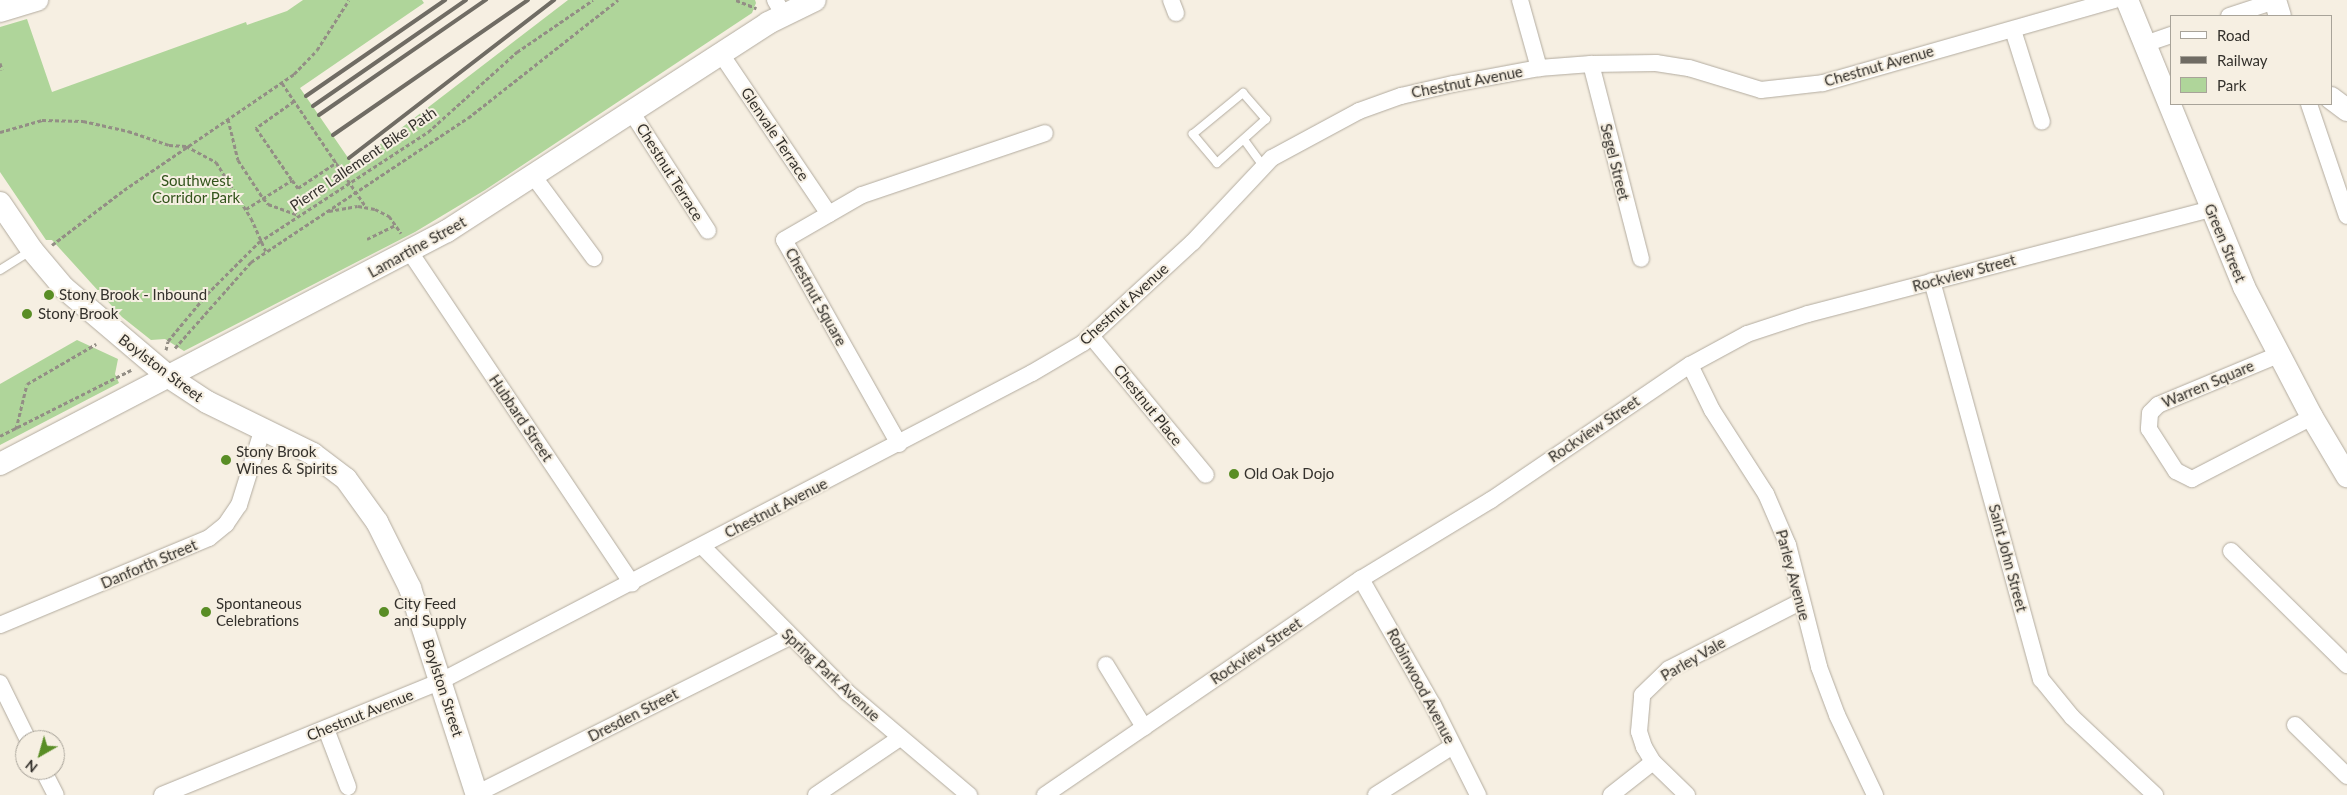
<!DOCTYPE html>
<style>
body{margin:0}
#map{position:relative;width:2347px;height:795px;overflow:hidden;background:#f6efe2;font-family:Lato,sans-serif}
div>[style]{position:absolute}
.green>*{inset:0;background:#afd59a}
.path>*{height:3px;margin-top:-1.5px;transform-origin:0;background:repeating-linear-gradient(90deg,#938e85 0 4px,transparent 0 6.5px)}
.roads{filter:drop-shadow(0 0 1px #b2ab9f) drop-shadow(0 0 1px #b2ab9f)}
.lane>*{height:8px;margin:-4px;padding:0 4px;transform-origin:4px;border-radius:4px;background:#fff}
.street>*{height:16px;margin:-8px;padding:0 8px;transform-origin:8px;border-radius:8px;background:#fff}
.secondary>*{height:22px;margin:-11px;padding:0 11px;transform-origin:11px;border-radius:11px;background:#fff}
.rail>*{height:4px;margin:-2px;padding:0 2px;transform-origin:2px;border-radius:2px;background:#706c64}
.dots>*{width:14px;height:14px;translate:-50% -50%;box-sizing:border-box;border:2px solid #f6efe2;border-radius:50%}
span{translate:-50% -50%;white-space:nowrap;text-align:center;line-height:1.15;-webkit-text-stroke:4px #f6efe2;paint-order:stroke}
.street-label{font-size:15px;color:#34312c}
.park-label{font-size:15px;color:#32531b}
.poi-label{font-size:15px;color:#34312c}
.left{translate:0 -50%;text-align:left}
.legend{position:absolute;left:2170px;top:15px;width:162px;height:90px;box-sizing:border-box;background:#f6efe2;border:1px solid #a8a399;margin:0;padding:6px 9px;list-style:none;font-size:15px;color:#34312c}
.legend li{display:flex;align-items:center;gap:10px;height:25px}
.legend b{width:25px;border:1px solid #a8a399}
.north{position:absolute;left:15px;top:730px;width:50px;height:50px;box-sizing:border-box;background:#f6efe2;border:1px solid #a8a399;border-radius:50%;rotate:218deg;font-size:14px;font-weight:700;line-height:20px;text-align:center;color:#34312c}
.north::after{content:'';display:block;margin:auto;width:18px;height:22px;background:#598d25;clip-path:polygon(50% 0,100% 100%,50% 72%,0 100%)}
</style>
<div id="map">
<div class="green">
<i style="clip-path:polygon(303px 0,422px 0,424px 3px,300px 88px,353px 165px,568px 0,755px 0,756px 3px,752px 13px,485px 190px,415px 232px,184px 351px,165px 339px,151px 340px,122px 317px,52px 240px,46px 240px,0 172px,0 27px,27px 19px,52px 92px,246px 22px,247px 25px,287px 11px)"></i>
<i style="clip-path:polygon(77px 340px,118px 359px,115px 374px,119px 383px,0 445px,0 384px)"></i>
</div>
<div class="path">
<i style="left:736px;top:0;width:22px;rotate:22deg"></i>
<i style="left:0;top:63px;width:7px;rotate:74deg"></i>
<i style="left:282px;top:83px;width:150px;rotate:55.9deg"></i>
<i style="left:294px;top:101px;width:47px;rotate:144.6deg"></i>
<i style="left:256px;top:128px;width:63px;rotate:55.3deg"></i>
<i style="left:292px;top:180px;width:10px;rotate:53deg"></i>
<i style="left:298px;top:188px;width:47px;rotate:-33.7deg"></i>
<i style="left:228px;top:119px;width:42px;rotate:76.3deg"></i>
<i style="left:238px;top:160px;width:45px;rotate:56.7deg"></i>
<i style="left:263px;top:198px;width:8px;rotate:50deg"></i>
<i style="left:268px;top:204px;width:32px;rotate:20deg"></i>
<i style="left:0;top:132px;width:44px;rotate:-15.9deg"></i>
<i style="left:42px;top:120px;width:41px;rotate:1.4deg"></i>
<i style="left:83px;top:121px;width:46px;rotate:12.5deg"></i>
<i style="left:128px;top:131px;width:43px;rotate:18.9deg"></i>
<i style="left:169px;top:145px;width:17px;rotate:3deg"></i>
<i style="left:186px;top:146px;width:34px;rotate:28deg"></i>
<i style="left:216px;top:162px;width:66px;rotate:58deg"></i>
<i style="left:251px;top:218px;width:36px;rotate:66deg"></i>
<i style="left:246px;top:209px;width:54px;rotate:-32.2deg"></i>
<i style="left:329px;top:211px;width:29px;rotate:-10deg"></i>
<i style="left:358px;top:206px;width:17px;rotate:10deg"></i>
<i style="left:375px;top:209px;width:16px;rotate:27deg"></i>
<i style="left:389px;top:216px;width:21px;rotate:55deg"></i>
<i style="left:367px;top:239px;width:32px;rotate:-26deg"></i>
<i style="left:52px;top:245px;width:91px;rotate:-37.4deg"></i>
<i style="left:124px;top:190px;width:206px;rotate:-34.3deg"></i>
<i style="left:294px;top:74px;width:33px;rotate:-46deg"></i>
<i style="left:317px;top:50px;width:59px;rotate:-57.4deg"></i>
<i style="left:175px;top:348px;width:115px;rotate:-48.5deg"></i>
<i style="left:251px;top:262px;width:260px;rotate:-33.6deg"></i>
<i style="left:468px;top:118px;width:191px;rotate:-38.2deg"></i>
<i style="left:166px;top:350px;width:9px;rotate:-77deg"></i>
<i style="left:168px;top:341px;width:61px;rotate:-50.3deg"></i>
<i style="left:207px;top:294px;width:74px;rotate:-45deg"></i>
<i style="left:259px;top:242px;width:202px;rotate:-33.1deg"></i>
<i style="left:428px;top:132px;width:120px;rotate:-42deg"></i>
<i style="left:517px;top:52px;width:92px;rotate:-34.4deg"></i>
<i style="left:16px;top:429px;width:46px;rotate:-76.3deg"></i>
<i style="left:27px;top:384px;width:80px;rotate:-30.1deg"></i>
<i style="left:0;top:436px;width:147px;rotate:-26.7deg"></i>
</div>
<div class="roads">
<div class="lane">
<i style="left:1243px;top:93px;width:35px;rotate:49deg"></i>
<i style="left:1266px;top:119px;width:66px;rotate:138.1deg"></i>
<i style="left:1217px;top:163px;width:38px;rotate:-130deg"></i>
<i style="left:1193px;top:134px;width:65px;rotate:-39.4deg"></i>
<i style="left:1245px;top:141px;width:32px;rotate:54deg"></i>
<i style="left:0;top:270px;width:36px;rotate:-32deg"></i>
</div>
<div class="street">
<i style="left:775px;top:0;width:16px;rotate:60deg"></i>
<i style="left:1171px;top:0;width:14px;rotate:69deg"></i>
<i style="left:1520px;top:0;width:71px;rotate:74.4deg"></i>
<i style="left:2229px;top:16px;width:48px;rotate:-18.1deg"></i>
<i style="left:2013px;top:30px;width:96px;rotate:72.5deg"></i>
<i style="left:2145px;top:44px;width:28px;rotate:-19deg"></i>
<i style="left:721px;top:54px;width:193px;rotate:56deg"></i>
<i style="left:1591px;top:64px;width:201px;rotate:75.6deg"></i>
<i style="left:2309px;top:104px;width:118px;rotate:71.3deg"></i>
<i style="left:632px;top:113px;width:140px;rotate:57.2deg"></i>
<i style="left:534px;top:177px;width:101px;rotate:53.5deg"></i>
<i style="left:410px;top:252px;width:399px;rotate:56.2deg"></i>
<i style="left:1932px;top:281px;width:413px;rotate:74.7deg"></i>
<i style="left:2041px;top:679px;width:49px;rotate:50.8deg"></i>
<i style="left:2072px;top:717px;width:114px;rotate:43.2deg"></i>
<i style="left:1091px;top:336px;width:180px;rotate:50.4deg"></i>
<i style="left:2278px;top:355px;width:130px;rotate:157.4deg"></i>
<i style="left:2158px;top:405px;width:11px;rotate:135deg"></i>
<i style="left:2150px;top:413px;width:16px;rotate:94deg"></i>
<i style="left:2149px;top:429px;width:50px;rotate:57.3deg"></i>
<i style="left:2176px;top:471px;width:18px;rotate:27deg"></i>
<i style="left:2192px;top:479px;width:135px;rotate:-27.3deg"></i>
<i style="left:1690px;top:365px;width:50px;rotate:63.9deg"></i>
<i style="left:1712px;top:410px;width:100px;rotate:57.3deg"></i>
<i style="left:1766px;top:494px;width:56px;rotate:66.7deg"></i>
<i style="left:1788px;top:545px;width:126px;rotate:75.7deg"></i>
<i style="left:1819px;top:667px;width:51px;rotate:69.4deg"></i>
<i style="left:1837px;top:715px;width:89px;rotate:64.6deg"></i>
<i style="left:899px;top:444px;width:234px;rotate:-119.4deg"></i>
<i style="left:784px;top:240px;width:90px;rotate:-30deg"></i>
<i style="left:862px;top:195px;width:193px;rotate:-18.7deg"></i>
<i style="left:702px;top:546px;width:206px;rotate:45.2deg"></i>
<i style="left:847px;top:692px;width:160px;rotate:40.2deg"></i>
<i style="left:2231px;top:551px;width:163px;rotate:44.5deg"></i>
<i style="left:1361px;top:579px;width:145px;rotate:60.3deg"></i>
<i style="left:1433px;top:705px;width:101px;rotate:63.4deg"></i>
<i style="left:0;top:625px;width:226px;rotate:-22.6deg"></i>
<i style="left:209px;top:538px;width:22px;rotate:-39deg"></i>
<i style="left:226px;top:524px;width:23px;rotate:-56deg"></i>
<i style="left:239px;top:505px;width:81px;rotate:-72.7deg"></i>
<i style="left:1106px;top:665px;width:73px;rotate:58.5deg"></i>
<i style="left:0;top:683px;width:64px;rotate:63.8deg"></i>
<i style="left:2295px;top:725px;width:73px;rotate:44.4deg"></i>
<i style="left:326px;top:729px;width:62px;rotate:69.2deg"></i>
<i style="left:43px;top:770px;width:28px;rotate:63deg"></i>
<i style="left:476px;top:794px;width:351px;rotate:-26.6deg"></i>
<i style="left:162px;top:795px;width:301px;rotate:-22.2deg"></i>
<i style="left:441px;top:681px;width:666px;rotate:-27.53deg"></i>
<i style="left:1032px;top:373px;width:59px;rotate:-30.5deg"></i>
<i style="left:1083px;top:343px;width:149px;rotate:-42.6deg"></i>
<i style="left:1193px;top:242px;width:115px;rotate:-46.8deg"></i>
<i style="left:1272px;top:158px;width:99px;rotate:-28.4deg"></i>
<i style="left:1359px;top:111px;width:45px;rotate:-19.7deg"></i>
<i style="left:1401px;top:96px;width:53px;rotate:-13deg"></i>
<i style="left:1453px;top:84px;width:87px;rotate:-10.5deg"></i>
<i style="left:1539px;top:68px;width:52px;rotate:-4.4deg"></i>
<i style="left:1591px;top:64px;width:65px;rotate:-0.9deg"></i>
<i style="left:1656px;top:63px;width:33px;rotate:9deg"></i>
<i style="left:1689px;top:68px;width:75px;rotate:17deg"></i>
<i style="left:1761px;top:90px;width:62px;rotate:-6.4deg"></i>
<i style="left:1823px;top:83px;width:303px;rotate:-15.9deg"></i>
<i style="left:816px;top:795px;width:102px;rotate:-34.2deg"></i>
<i style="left:1045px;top:795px;width:383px;rotate:-34.4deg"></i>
<i style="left:1361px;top:579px;width:152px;rotate:-31.3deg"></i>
<i style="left:1491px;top:500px;width:240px;rotate:-34.2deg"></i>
<i style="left:1690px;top:365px;width:65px;rotate:-28.5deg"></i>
<i style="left:1747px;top:334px;width:64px;rotate:-18.2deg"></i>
<i style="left:1808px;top:314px;width:416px;rotate:-14.6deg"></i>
<i style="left:1376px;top:795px;width:91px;rotate:-32.5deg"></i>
<i style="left:1611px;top:795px;width:53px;rotate:-38.2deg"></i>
<i style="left:1687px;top:795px;width:47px;rotate:-135.9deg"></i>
<i style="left:1653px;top:762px;width:17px;rotate:-121deg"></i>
<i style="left:1644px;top:747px;width:16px;rotate:-108deg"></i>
<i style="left:1639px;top:732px;width:37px;rotate:-85deg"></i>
<i style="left:1642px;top:695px;width:37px;rotate:-44deg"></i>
<i style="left:1669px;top:669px;width:147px;rotate:-27.1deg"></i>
</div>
<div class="secondary">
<i style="left:2127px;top:0;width:310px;rotate:67.8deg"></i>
<i style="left:2244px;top:287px;width:147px;rotate:62.4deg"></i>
<i style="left:2312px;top:417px;width:69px;rotate:59.3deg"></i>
<i style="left:2275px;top:0;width:17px;rotate:73deg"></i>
<i style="left:0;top:11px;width:39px;rotate:-17deg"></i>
<i style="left:2331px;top:98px;width:20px;rotate:37deg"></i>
<i style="left:0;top:203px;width:57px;rotate:55.8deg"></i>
<i style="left:32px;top:250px;width:50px;rotate:49.9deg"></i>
<i style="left:64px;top:288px;width:138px;rotate:40.3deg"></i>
<i style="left:169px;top:377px;width:45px;rotate:33.3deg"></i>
<i style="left:207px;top:402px;width:118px;rotate:26.1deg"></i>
<i style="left:313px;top:454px;width:41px;rotate:37.1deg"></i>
<i style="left:346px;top:479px;width:53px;rotate:54.2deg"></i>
<i style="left:377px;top:522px;width:74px;rotate:63.4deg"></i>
<i style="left:410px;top:588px;width:218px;rotate:72.1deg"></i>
<i style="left:0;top:464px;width:504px;rotate:-27.53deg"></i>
<i style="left:447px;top:231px;width:382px;rotate:-32.9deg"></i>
<i style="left:768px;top:23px;width:52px;rotate:-26.1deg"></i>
</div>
</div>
<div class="rail">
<i style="left:306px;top:96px;width:169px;rotate:-34.6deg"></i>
<i style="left:313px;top:106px;width:186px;rotate:-34.7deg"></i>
<i style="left:319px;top:115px;width:203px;rotate:-34.6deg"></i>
<i style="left:333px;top:135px;width:237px;rotate:-34.7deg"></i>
<i style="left:349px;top:158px;width:259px;rotate:-37.6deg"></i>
</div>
<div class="dots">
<i style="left:49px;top:295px;background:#598d25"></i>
<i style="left:27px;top:314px;background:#598d25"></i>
<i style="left:226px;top:460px;background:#598d25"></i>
<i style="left:1234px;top:474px;background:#598d25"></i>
<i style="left:206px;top:612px;background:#598d25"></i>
<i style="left:384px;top:612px;background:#598d25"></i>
</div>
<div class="street-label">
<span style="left:1879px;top:66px;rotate:-16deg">Chestnut Avenue</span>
<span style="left:1467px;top:82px;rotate:-11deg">Chestnut Avenue</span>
<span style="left:775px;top:134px;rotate:56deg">Glenvale Terrace</span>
<span style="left:363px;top:159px;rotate:-34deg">Pierre Lallement Bike Path</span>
<span style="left:1615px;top:162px;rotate:76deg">Segel Street</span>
<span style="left:670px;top:172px;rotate:58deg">Chestnut Terrace</span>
<span style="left:2225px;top:243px;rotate:67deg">Green Street</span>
<span style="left:417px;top:247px;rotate:-29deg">Lamartine Street</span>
<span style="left:1964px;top:273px;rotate:-15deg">Rockview Street</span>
<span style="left:816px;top:297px;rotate:61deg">Chestnut Square</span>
<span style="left:1124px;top:304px;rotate:-42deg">Chestnut Avenue</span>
<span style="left:161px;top:368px;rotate:37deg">Boylston Street</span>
<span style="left:2208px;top:384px;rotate:-23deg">Warren Square</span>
<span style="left:1148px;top:405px;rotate:51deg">Chestnut Place</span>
<span style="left:521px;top:418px;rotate:56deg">Hubbard Street</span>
<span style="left:1594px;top:429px;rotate:-34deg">Rockview Street</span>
<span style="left:776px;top:508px;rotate:-27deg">Chestnut Avenue</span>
<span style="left:2008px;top:558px;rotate:75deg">Saint John Street</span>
<span style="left:149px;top:564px;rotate:-23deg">Danforth Street</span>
<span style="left:1793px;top:575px;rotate:75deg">Parley Avenue</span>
<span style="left:1256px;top:651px;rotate:-34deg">Rockview Street</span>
<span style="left:1693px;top:659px;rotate:-30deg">Parley Vale</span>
<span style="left:831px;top:675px;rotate:43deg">Spring Park Avenue</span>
<span style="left:1421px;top:686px;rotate:62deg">Robinwood Avenue</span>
<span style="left:443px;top:688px;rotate:72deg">Boylston Street</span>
<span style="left:360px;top:715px;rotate:-22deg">Chestnut Avenue</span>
<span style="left:633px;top:715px;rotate:-27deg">Dresden Street</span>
</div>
<div class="park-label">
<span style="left:196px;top:189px">Southwest<br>Corridor Park</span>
</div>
<div class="poi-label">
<span class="left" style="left:59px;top:295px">Stony Brook - Inbound</span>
<span class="left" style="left:38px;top:314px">Stony Brook</span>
<span class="left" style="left:236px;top:460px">Stony Brook<br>Wines &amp; Spirits</span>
<span class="left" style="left:1244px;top:474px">Old Oak Dojo</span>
<span class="left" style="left:216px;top:612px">Spontaneous<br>Celebrations</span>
<span class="left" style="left:394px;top:612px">City Feed<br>and Supply</span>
</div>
<ul class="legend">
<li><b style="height:6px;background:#fff"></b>Road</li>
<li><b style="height:6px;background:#706c64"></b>Railway</li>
<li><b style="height:14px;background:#afd59a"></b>Park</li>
</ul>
<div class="north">N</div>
</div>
